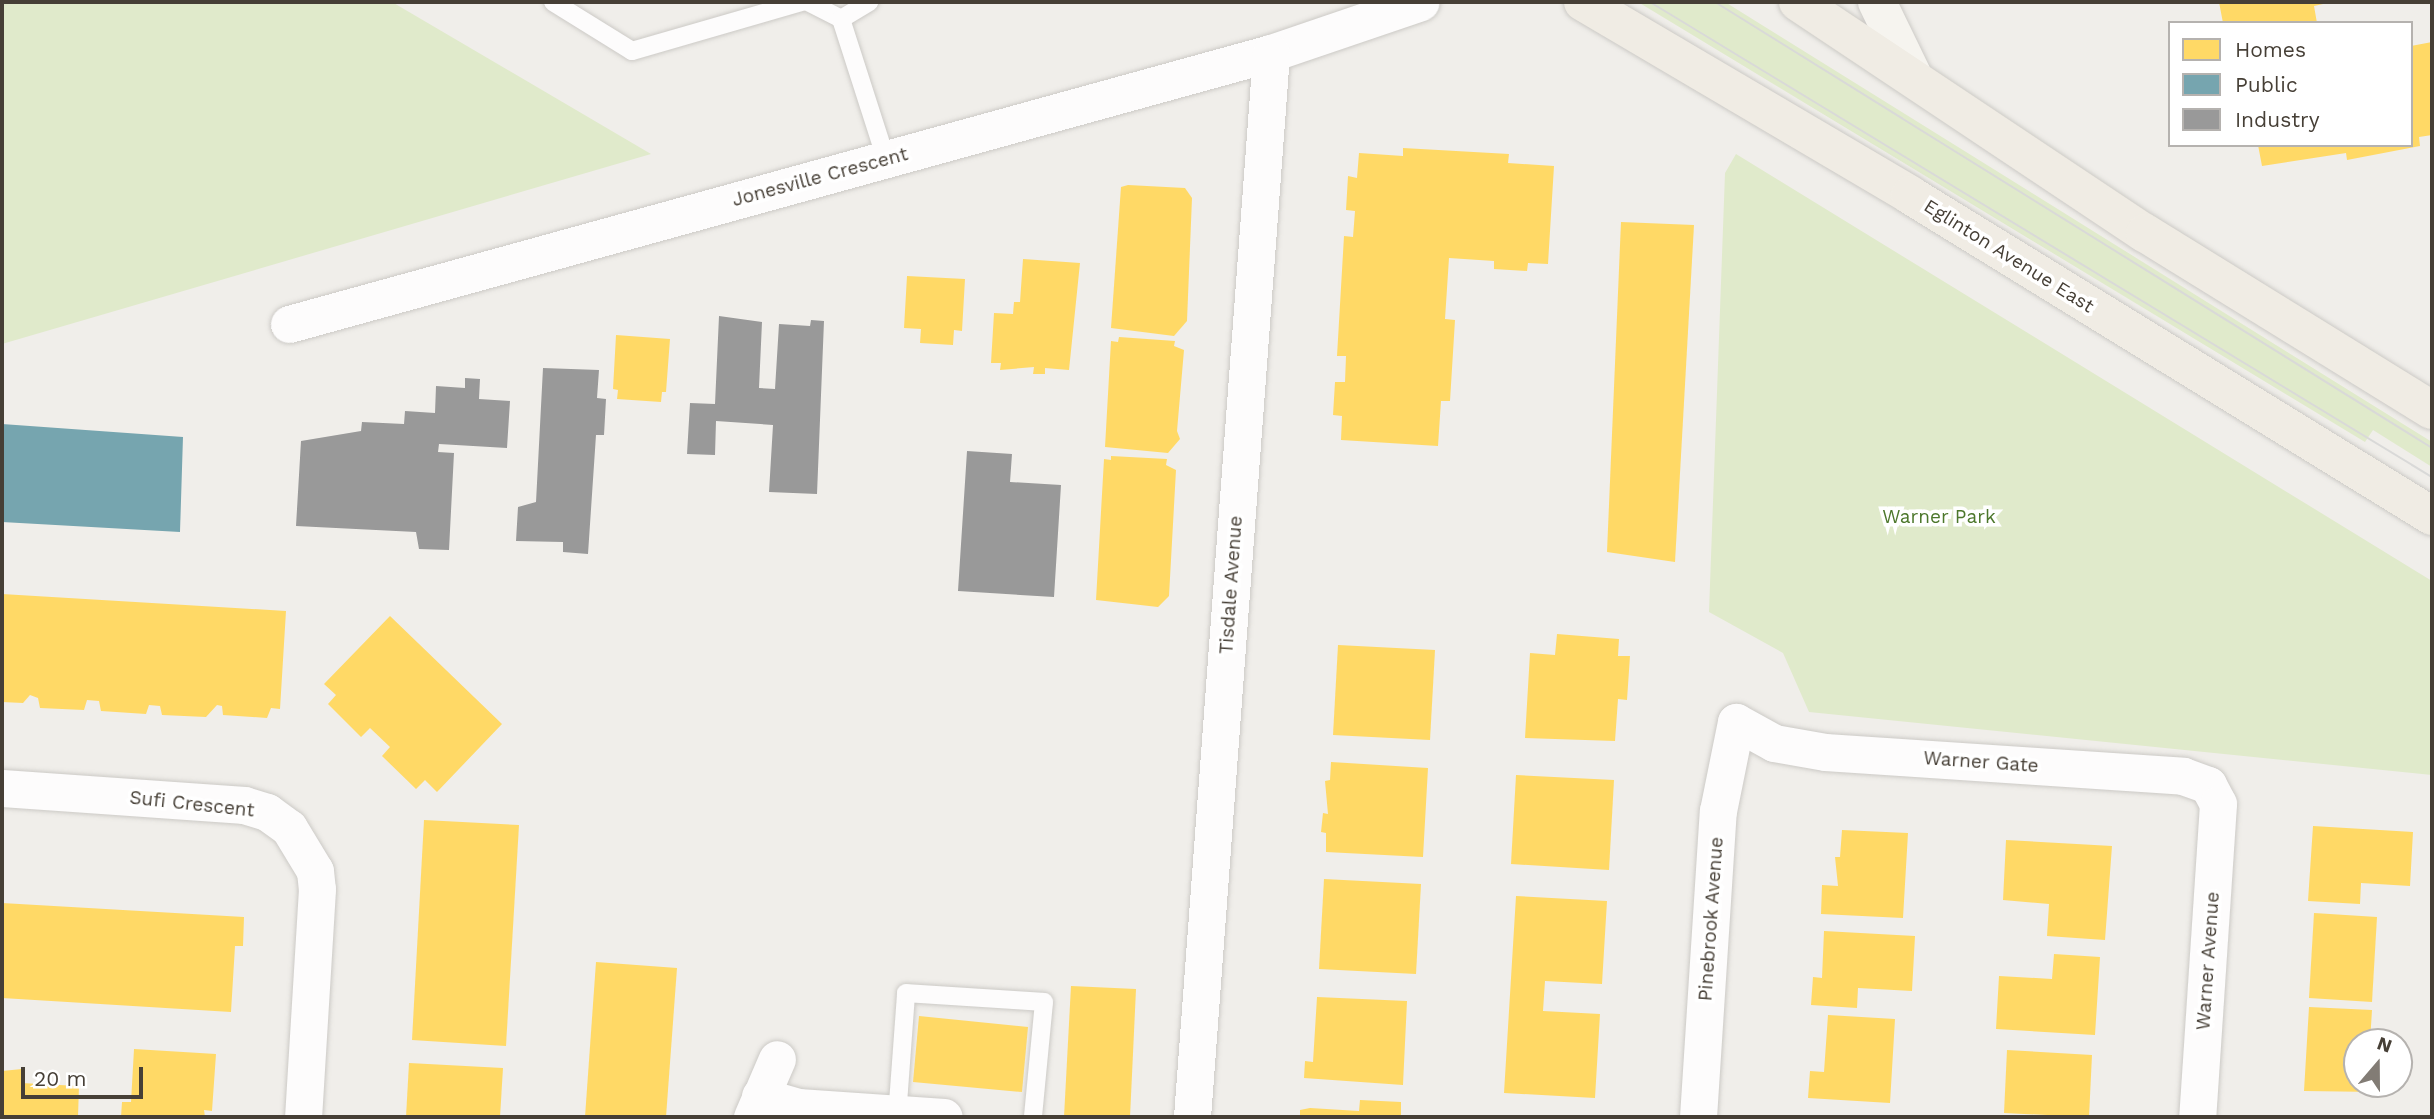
<!DOCTYPE html>
<style>
body{margin:0}
#map{position:relative;width:2434px;height:1119px;overflow:hidden;background:#f0eeea;font-family:"Work Sans",sans-serif}
div>[style]{position:absolute}
.green>*{inset:0;background:#e0eacb}
.homes>*{inset:0;background:#ffd966}
.public>*{inset:0;background:#76a5af}
.industry>*{inset:0;background:#999}
.roads{filter:drop-shadow(0 0 2px #cccac6) drop-shadow(0 0 2px #cccac6)}
.lane>*{height:18px;margin:-9px;padding:0 9px;transform-origin:9px;border-radius:9px;background:#fdfcfc}
.street>*{height:37px;margin:-18.5px;padding:0 18.5px;transform-origin:18.5px;border-radius:18.5px;background:#fdfcfc}
.secondary>*{height:38px;margin:-19px;padding:0 19px;transform-origin:19px;border-radius:19px;background:#f6f4ef}
.primary>*{height:38px;margin:-19px;padding:0 19px;transform-origin:19px;border-radius:19px;background:#f0ece4}
.tram>*{height:2px;margin:-1px;padding:0 1px;transform-origin:1px;border-radius:1px;background:#d9d9d8}
span{translate:-50% -50%;white-space:nowrap;text-align:center;line-height:1.15;-webkit-text-stroke:7px #fff;paint-order:stroke}
.street-label{font-size:19px;color:#463f36}
.park-label{font-size:19px;color:#4c772b}
.frame{position:absolute;inset:0;border:4px solid #463f36;pointer-events:none}
.legend{position:absolute;left:2168px;top:21px;width:245px;height:126px;box-sizing:border-box;background:#fff;border:2px solid #b5b2af;margin:0;padding:9px 12px;list-style:none;font-size:21px;color:#463f36}
.legend li{display:flex;align-items:center;gap:14px;height:35px}
.legend b{width:35px;border:2px solid #b5b2af}
.north{position:absolute;left:2343px;top:1028px;width:70px;height:70px;box-sizing:border-box;background:#fff;border:2px solid #b5b2af;border-radius:50%;rotate:20deg;font-size:19px;font-weight:700;line-height:28px;text-align:center;color:#463f36}
.north::after{content:'';display:block;margin:auto;width:24px;height:32px;background:#827c75;clip-path:polygon(50% 0,100% 100%,50% 72%,0 100%)}
.scale{position:absolute;left:21px;top:1067px;width:122px;height:32px;box-sizing:border-box;border:4px solid #463f36;border-top:0;padding-left:9px;font-size:21px;line-height:24px;white-space:nowrap;color:#463f36;-webkit-text-stroke:5px #fff;paint-order:stroke}
</style>
<div id="map">
<div class="green">
<i style="clip-path:polygon(2px 2px,392px 2px,651px 154px,2px 344px)"></i>
<i style="clip-path:polygon(1638px 2px,1725px 2px,2432px 442px,2432px 467px,2373px 430px,2365px 442px)"></i>
<i style="clip-path:polygon(1736px 154px,2432px 581px,2432px 775px,1809px 712px,1783px 653px,1709px 612px,1725px 173px)"></i>
</div>
<div class="homes">
<i style="clip-path:polygon(2219px 2px,2323px 2px,2323px 4px,2314px 6px,2317px 23px,2223px 23px)"></i>
<i style="clip-path:polygon(2432px 42px,2432px 135px,2419px 137px,2420px 146px,2347px 160px,2346px 153px,2262px 166px,2258px 145px,2411px 145px,2411px 46px)"></i>
<i style="clip-path:polygon(1403px 148px,1509px 154px,1508px 163px,1554px 166px,1548px 264px,1528px 263px,1527px 271px,1494px 269px,1494px 261px,1449px 258px,1445px 319px,1455px 320px,1450px 401px,1441px 401px,1438px 446px,1341px 440px,1342px 416px,1333px 415px,1335px 382px,1345px 382px,1346px 356px,1337px 356px,1344px 236px,1353px 237px,1355px 211px,1346px 210px,1348px 176px,1357px 178px,1359px 153px,1403px 156px)"></i>
<i style="clip-path:polygon(1128px 185px,1185px 188px,1192px 198px,1187px 321px,1174px 336px,1111px 328px,1121px 187px)"></i>
<i style="clip-path:polygon(1621px 222px,1694px 225px,1675px 562px,1607px 552px)"></i>
<i style="clip-path:polygon(1023px 259px,1080px 263px,1069px 370px,1045px 368px,1045px 374px,1033px 374px,1034px 367px,1000px 370px,1001px 363px,991px 363px,994px 313px,1013px 314px,1014px 302px,1020px 302px)"></i>
<i style="clip-path:polygon(907px 276px,965px 279px,962px 331px,954px 330px,953px 345px,920px 343px,921px 329px,904px 328px)"></i>
<i style="clip-path:polygon(616px 335px,670px 339px,666px 392px,662px 392px,661px 402px,617px 399px,618px 390px,613px 389px)"></i>
<i style="clip-path:polygon(1119px 337px,1175px 341px,1174px 346px,1184px 350px,1177px 431px,1180px 439px,1168px 453px,1105px 447px,1111px 341px,1118px 342px)"></i>
<i style="clip-path:polygon(1111px 456px,1167px 459px,1166px 465px,1176px 470px,1169px 596px,1158px 607px,1096px 600px,1104px 459px,1111px 460px)"></i>
<i style="clip-path:polygon(2px 594px,286px 611px,280px 709px,271px 708px,267px 718px,223px 715px,222px 706px,217px 705px,206px 717px,162px 715px,160px 706px,149px 705px,146px 714px,101px 711px,99px 701px,87px 700px,84px 710px,40px 708px,38px 698px,30px 695px,23px 703px,2px 702px)"></i>
<i style="clip-path:polygon(390px 616px,502px 724px,437px 792px,425px 780px,416px 789px,382px 756px,390px 747px,370px 728px,361px 737px,328px 704px,336px 695px,324px 684px)"></i>
<i style="clip-path:polygon(1557px 634px,1619px 639px,1618px 656px,1630px 656px,1627px 700px,1618px 699px,1615px 741px,1525px 738px,1530px 653px,1555px 655px)"></i>
<i style="clip-path:polygon(1338px 645px,1435px 650px,1430px 740px,1333px 735px)"></i>
<i style="clip-path:polygon(1331px 762px,1428px 768px,1423px 857px,1326px 852px,1326px 833px,1321px 832px,1323px 813px,1328px 814px,1325px 781px,1330px 780px)"></i>
<i style="clip-path:polygon(1516px 775px,1614px 780px,1609px 870px,1511px 864px)"></i>
<i style="clip-path:polygon(424px 820px,519px 825px,506px 1046px,412px 1040px)"></i>
<i style="clip-path:polygon(2313px 826px,2413px 832px,2410px 886px,2361px 883px,2360px 904px,2308px 901px)"></i>
<i style="clip-path:polygon(1842px 830px,1908px 833px,1903px 918px,1821px 914px,1822px 885px,1838px 886px,1835px 857px,1840px 857px)"></i>
<i style="clip-path:polygon(2006px 840px,2112px 846px,2105px 940px,2047px 936px,2049px 904px,2003px 900px)"></i>
<i style="clip-path:polygon(1324px 879px,1421px 884px,1416px 974px,1319px 969px)"></i>
<i style="clip-path:polygon(1516px 896px,1607px 901px,1602px 984px,1545px 981px,1543px 1011px,1600px 1014px,1595px 1098px,1504px 1093px)"></i>
<i style="clip-path:polygon(2px 903px,244px 917px,243px 946px,235px 946px,231px 1012px,2px 998px)"></i>
<i style="clip-path:polygon(2314px 913px,2377px 917px,2372px 1002px,2309px 998px)"></i>
<i style="clip-path:polygon(1824px 931px,1915px 936px,1912px 991px,1858px 988px,1857px 1008px,1811px 1005px,1813px 977px,1822px 978px)"></i>
<i style="clip-path:polygon(2054px 954px,2100px 957px,2095px 1035px,1996px 1029px,1999px 976px,2052px 979px)"></i>
<i style="clip-path:polygon(596px 962px,677px 968px,666px 1117px,585px 1117px)"></i>
<i style="clip-path:polygon(1071px 986px,1136px 989px,1130px 1117px,1064px 1117px)"></i>
<i style="clip-path:polygon(1317px 997px,1407px 1001px,1403px 1085px,1304px 1078px,1305px 1061px,1313px 1062px)"></i>
<i style="clip-path:polygon(2309px 1007px,2372px 1010px,2370px 1042px,2357px 1042px,2357px 1084px,2377px 1084px,2377px 1092px,2304px 1091px)"></i>
<i style="clip-path:polygon(1828px 1015px,1895px 1019px,1890px 1103px,1808px 1098px,1810px 1071px,1824px 1072px)"></i>
<i style="clip-path:polygon(919px 1016px,1028px 1027px,1022px 1092px,913px 1082px)"></i>
<i style="clip-path:polygon(134px 1049px,216px 1054px,212px 1111px,204px 1110px,205px 1117px,121px 1117px,122px 1102px,131px 1102px)"></i>
<i style="clip-path:polygon(2007px 1050px,2092px 1055px,2089px 1117px,2004px 1113px)"></i>
<i style="clip-path:polygon(409px 1063px,503px 1068px,500px 1117px,406px 1117px)"></i>
<i style="clip-path:polygon(22px 1069px,21px 1083px,79px 1086px,78px 1117px,2px 1117px,2px 1071px)"></i>
<i style="clip-path:polygon(1360px 1100px,1401px 1102px,1401px 1117px,1300px 1117px,1300px 1110px,1310px 1108px,1359px 1111px)"></i>
</div>
<div class="public">
<i style="clip-path:polygon(2px 424px,183px 437px,180px 532px,2px 522px)"></i>
</div>
<div class="industry">
<i style="clip-path:polygon(719px 316px,762px 322px,759px 388px,775px 389px,779px 324px,810px 326px,811px 320px,824px 321px,817px 494px,769px 492px,773px 425px,716px 421px,715px 455px,687px 454px,690px 403px,715px 404px)"></i>
<i style="clip-path:polygon(543px 368px,599px 370px,597px 398px,606px 399px,604px 435px,596px 435px,588px 554px,563px 552px,563px 542px,516px 541px,518px 507px,536px 502px)"></i>
<i style="clip-path:polygon(465px 378px,480px 379px,479px 399px,510px 401px,507px 448px,439px 444px,438px 452px,454px 453px,449px 550px,419px 549px,416px 532px,296px 526px,301px 441px,361px 431px,362px 422px,404px 424px,405px 411px,435px 413px,436px 386px,465px 388px)"></i>
<i style="clip-path:polygon(967px 451px,1012px 454px,1010px 482px,1061px 485px,1054px 597px,958px 591px)"></i>
</div>
<div class="roads">
<div class="lane">
<i style="left:553px;top:2px;width:93px;rotate:31.8deg"></i>
<i style="left:632px;top:51px;width:177px;rotate:-16.1deg"></i>
<i style="left:808px;top:2px;width:37px;rotate:27deg"></i>
<i style="left:841px;top:19px;width:147px;rotate:72.2deg"></i>
<i style="left:841px;top:19px;width:33px;rotate:-31deg"></i>
<i style="left:897px;top:1117px;width:124px;rotate:-85.8deg"></i>
<i style="left:906px;top:993px;width:138px;rotate:3.7deg"></i>
<i style="left:1044px;top:1002px;width:116px;rotate:95.5deg"></i>
</div>
<div class="street">
<i style="left:289px;top:324px;width:1019px;rotate:-15.43deg"></i>
<i style="left:1271px;top:53px;width:158px;rotate:-18.8deg"></i>
<i style="left:2px;top:788px;width:243px;rotate:4deg"></i>
<i style="left:244px;top:805px;width:24px;rotate:17deg"></i>
<i style="left:267px;top:812px;width:27px;rotate:36deg"></i>
<i style="left:289px;top:828px;width:50px;rotate:58.8deg"></i>
<i style="left:315px;top:871px;width:18px;rotate:84deg"></i>
<i style="left:317px;top:889px;width:228px;rotate:93.5deg"></i>
<i style="left:760px;top:1096px;width:40px;rotate:16deg"></i>
<i style="left:798px;top:1107px;width:146px;rotate:3.9deg"></i>
<i style="left:752px;top:1117px;width:63px;rotate:-66.7deg"></i>
<i style="left:1192px;top:1117px;width:1067px;rotate:-85.75deg"></i>
<i style="left:1698px;top:1117px;width:307px;rotate:-86.3deg"></i>
<i style="left:1718px;top:811px;width:91px;rotate:-78.6deg"></i>
<i style="left:1736px;top:722px;width:43px;rotate:28.9deg"></i>
<i style="left:1774px;top:743px;width:52px;rotate:10deg"></i>
<i style="left:1825px;top:752px;width:359px;rotate:3.8deg"></i>
<i style="left:2183px;top:776px;width:27px;rotate:20deg"></i>
<i style="left:2208px;top:785px;width:21px;rotate:62deg"></i>
<i style="left:2218px;top:804px;width:314px;rotate:93.8deg"></i>
</div>
<div class="secondary">
<i style="left:1877px;top:2px;width:80px;rotate:64.1deg"></i>
</div>
<div class="primary">
<i style="left:1583px;top:2px;width:380px;rotate:30.5deg"></i>
<i style="left:1910px;top:195px;width:613px;rotate:31.59deg"></i>
<i style="left:1798px;top:2px;width:417px;rotate:33.7deg"></i>
<i style="left:2145px;top:233px;width:337px;rotate:31.7deg"></i>
</div>
</div>
<div class="tram">
<i style="left:1650px;top:2px;width:915px;rotate:31.28deg"></i>
<i style="left:1715px;top:2px;width:844px;rotate:31.88deg"></i>
</div>
<div class="street-label">
<span style="left:820px;top:177px;rotate:-15deg">Jonesville Crescent</span>
<span style="left:2009px;top:256px;rotate:32deg">Eglinton Avenue East</span>
<span style="left:1231px;top:585px;rotate:-86deg">Tisdale Avenue</span>
<span style="left:1981px;top:762px;rotate:4deg">Warner Gate</span>
<span style="left:192px;top:804px;rotate:6deg">Sufi Crescent</span>
<span style="left:1711px;top:919px;rotate:-86deg">Pinebrook Avenue</span>
<span style="left:2208px;top:961px;rotate:-86deg">Warner Avenue</span>
</div>
<div class="park-label">
<span style="left:1939px;top:517px">Warner Park</span>
</div>
<div class="frame"></div>
<ul class="legend">
<li><b style="height:19px;background:#ffd966"></b>Homes</li>
<li><b style="height:19px;background:#76a5af"></b>Public</li>
<li><b style="height:19px;background:#999"></b>Industry</li>
</ul>
<div class="north">N</div>
<div class="scale">20 m</div>
</div>
